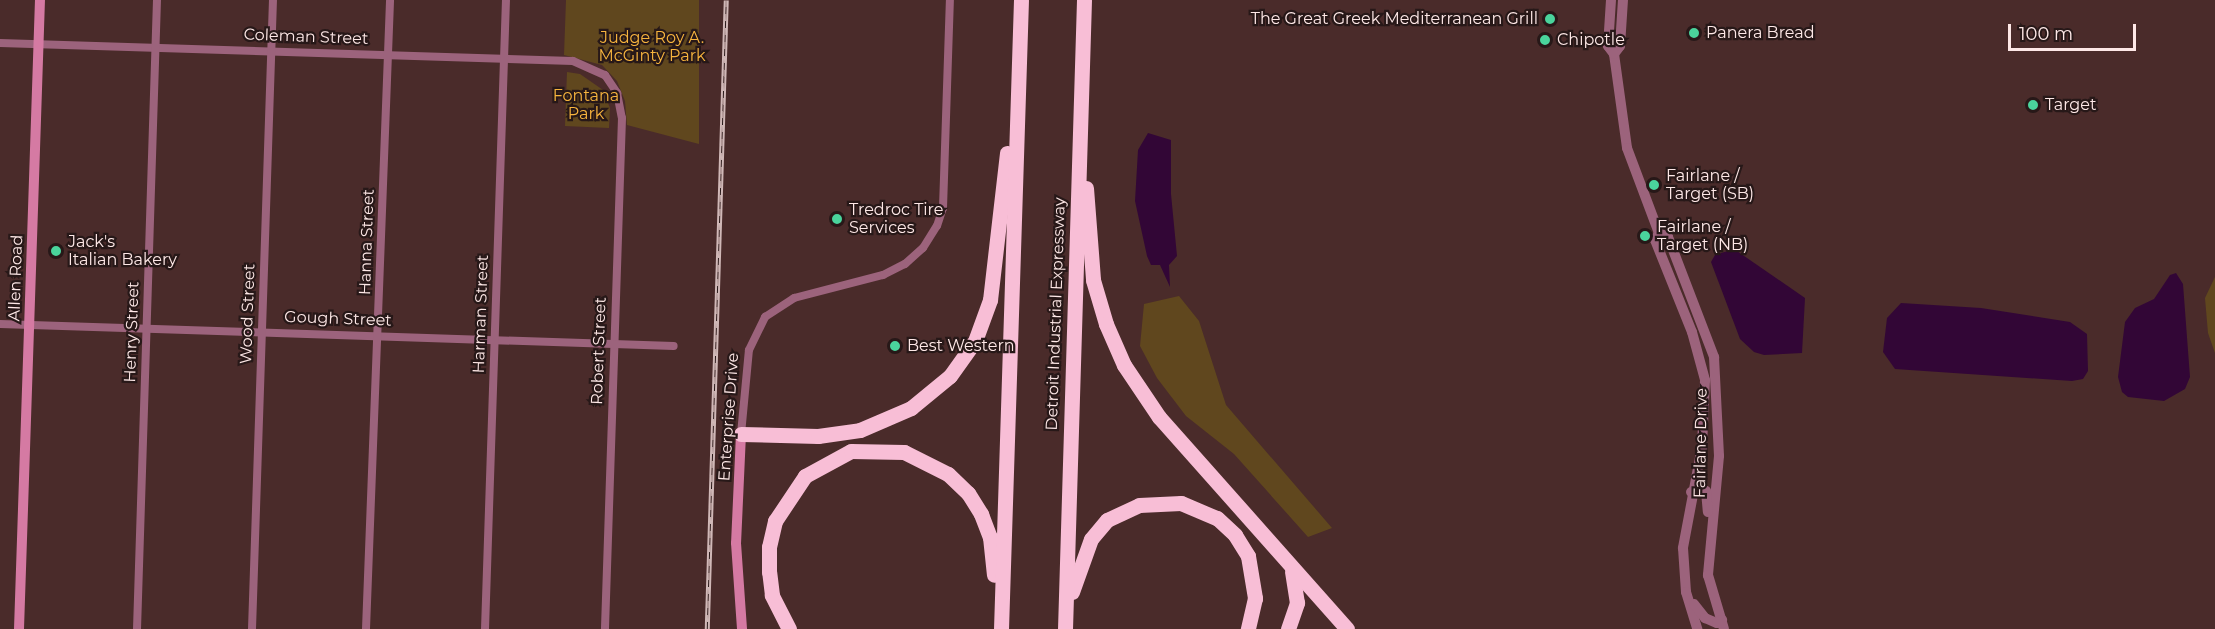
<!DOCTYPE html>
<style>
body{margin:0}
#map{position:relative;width:2215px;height:629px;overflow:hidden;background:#4a2b2a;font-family:Montserrat,sans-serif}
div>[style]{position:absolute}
.green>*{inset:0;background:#60471e}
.water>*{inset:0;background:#320636}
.minor>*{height:8px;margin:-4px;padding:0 4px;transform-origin:4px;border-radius:4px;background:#9c637c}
.tertiary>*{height:10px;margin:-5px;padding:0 5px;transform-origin:5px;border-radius:5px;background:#9c637c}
.secondary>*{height:10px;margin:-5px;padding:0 5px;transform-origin:5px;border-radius:5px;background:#d57aa3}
.motorway>*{height:15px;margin:-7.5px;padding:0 7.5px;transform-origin:7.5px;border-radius:7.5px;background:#f8bed6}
.rail>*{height:4.5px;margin-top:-2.25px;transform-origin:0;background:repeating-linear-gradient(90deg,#271818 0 7px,#d0b8b7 0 14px);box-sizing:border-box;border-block:2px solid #d0b8b7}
.dots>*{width:16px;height:16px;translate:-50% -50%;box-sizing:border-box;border:3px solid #271818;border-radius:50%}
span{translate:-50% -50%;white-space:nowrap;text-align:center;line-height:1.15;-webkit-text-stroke:4.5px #271818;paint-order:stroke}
.poi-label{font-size:16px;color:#fee8e7}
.right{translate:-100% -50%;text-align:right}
.left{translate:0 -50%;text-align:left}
.street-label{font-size:16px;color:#fee8e7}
.park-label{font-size:16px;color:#f8b53e}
.scale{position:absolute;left:2008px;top:24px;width:128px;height:27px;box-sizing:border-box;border:3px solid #fee8e7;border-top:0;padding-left:8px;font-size:18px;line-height:21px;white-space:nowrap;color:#fee8e7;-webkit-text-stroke:4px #271818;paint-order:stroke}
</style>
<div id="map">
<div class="green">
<i style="clip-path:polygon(566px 0,699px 0,699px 144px,627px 125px,625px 101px,617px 81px,602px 65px,564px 55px)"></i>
<i style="clip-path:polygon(567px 72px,580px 74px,603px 90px,610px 108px,609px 128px,565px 126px)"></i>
<i style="clip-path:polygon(2215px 277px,2215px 353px,2208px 333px,2205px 298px)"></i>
<i style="clip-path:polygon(1179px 296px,1199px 321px,1226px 405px,1332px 528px,1308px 537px,1234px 454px,1186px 416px,1157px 378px,1140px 346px,1144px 304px)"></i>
</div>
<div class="water">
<i style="clip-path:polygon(1148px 133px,1171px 140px,1171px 194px,1177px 256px,1169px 265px,1170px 287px,1160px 265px,1151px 265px,1147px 256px,1135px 201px,1138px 150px)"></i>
<i style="clip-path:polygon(1734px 249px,1805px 298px,1802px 353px,1764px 355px,1754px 352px,1740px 339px,1711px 262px,1715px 255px)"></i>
<i style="clip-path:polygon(2176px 273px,2183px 284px,2190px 377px,2185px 389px,2164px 401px,2128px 397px,2122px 392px,2118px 377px,2125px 322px,2135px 308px,2154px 299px,2170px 275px)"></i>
<i style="clip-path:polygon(1901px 303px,1981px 308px,2070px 322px,2087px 334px,2088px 371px,2083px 379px,2072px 381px,1895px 369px,1883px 352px,1887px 318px)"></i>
</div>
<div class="minor">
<i style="left:0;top:43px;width:573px;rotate:1.8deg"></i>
<i style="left:573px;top:61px;width:35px;rotate:24deg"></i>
<i style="left:605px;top:75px;width:22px;rotate:56deg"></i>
<i style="left:617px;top:93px;width:25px;rotate:79deg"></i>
<i style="left:622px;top:118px;width:511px;rotate:91.91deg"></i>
<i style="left:0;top:324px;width:674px;rotate:1.87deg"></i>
<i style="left:741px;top:434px;width:84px;rotate:-84.6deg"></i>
<i style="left:749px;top:350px;width:37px;rotate:-64deg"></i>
<i style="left:765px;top:317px;width:35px;rotate:-33deg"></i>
<i style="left:794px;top:298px;width:92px;rotate:-14.5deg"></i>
<i style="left:883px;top:275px;width:25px;rotate:-27deg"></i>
<i style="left:905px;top:264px;width:24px;rotate:-42deg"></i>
<i style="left:923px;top:248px;width:26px;rotate:-58deg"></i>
<i style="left:937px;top:226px;width:19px;rotate:-72deg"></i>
<i style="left:943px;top:208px;width:208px;rotate:-88.1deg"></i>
<i style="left:137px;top:629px;width:629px;rotate:-88.18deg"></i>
<i style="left:252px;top:629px;width:629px;rotate:-88.09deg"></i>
<i style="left:366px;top:629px;width:629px;rotate:-87.81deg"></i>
<i style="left:485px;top:629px;width:629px;rotate:-88.09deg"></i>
</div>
<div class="tertiary">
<i style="left:1611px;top:0;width:46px;rotate:93.7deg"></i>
<i style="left:1608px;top:46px;width:10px;rotate:53deg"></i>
<i style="left:1614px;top:54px;width:95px;rotate:82.1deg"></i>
<i style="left:1627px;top:148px;width:91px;rotate:69.4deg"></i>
<i style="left:1659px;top:233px;width:8px;rotate:120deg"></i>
<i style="left:1655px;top:240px;width:99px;rotate:68.1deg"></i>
<i style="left:1692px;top:332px;width:50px;rotate:74.8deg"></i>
<i style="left:1705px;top:380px;width:67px;rotate:92.6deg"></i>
<i style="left:1702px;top:447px;width:103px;rotate:100.7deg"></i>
<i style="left:1683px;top:548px;width:44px;rotate:86.1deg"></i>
<i style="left:1686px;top:592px;width:39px;rotate:73deg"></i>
<i style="left:1614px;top:54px;width:10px;rotate:-53deg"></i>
<i style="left:1620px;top:46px;width:46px;rotate:-86.3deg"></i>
<i style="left:1659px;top:233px;width:10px;rotate:24deg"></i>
<i style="left:1668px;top:237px;width:129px;rotate:69deg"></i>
<i style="left:1714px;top:357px;width:99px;rotate:87.1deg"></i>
<i style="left:1719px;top:456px;width:120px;rotate:95.3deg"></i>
<i style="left:1708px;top:575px;width:56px;rotate:73.5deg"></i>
<i style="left:1691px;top:492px;width:15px;rotate:-4deg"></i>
<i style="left:1706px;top:491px;width:21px;rotate:85deg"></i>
<i style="left:1694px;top:604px;width:18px;rotate:52deg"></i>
<i style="left:1705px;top:618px;width:13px;rotate:23deg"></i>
<i style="left:1717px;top:623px;width:6px;rotate:-31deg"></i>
</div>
<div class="secondary">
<i style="left:741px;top:434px;width:109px;rotate:92.6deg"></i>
<i style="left:736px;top:543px;width:86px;rotate:86deg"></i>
<i style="left:19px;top:629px;width:629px;rotate:-88.09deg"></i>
</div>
<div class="motorway">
<i style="left:1086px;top:188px;width:92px;rotate:85.6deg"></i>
<i style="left:1093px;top:280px;width:46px;rotate:73.5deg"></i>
<i style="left:1106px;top:324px;width:45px;rotate:66.3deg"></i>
<i style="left:1124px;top:365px;width:63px;rotate:56.1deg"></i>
<i style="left:1159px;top:417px;width:283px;rotate:48.4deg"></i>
<i style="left:741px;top:434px;width:77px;rotate:1.5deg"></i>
<i style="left:818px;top:436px;width:42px;rotate:-8.1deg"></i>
<i style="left:860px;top:430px;width:56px;rotate:-23.3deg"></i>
<i style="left:911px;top:408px;width:50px;rotate:-39.4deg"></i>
<i style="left:950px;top:376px;width:43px;rotate:-54.5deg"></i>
<i style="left:975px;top:341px;width:44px;rotate:-69.9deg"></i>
<i style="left:990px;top:300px;width:148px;rotate:-83.4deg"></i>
<i style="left:1072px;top:592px;width:56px;rotate:-70.3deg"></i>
<i style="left:1091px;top:539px;width:25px;rotate:-50deg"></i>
<i style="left:1107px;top:520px;width:35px;rotate:-25deg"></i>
<i style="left:1139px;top:505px;width:42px;rotate:-2.7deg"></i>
<i style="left:1181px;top:503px;width:39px;rotate:23deg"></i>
<i style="left:1217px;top:518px;width:25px;rotate:43deg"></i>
<i style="left:1235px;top:535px;width:25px;rotate:58deg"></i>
<i style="left:1248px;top:556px;width:43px;rotate:80.5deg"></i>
<i style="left:1255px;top:598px;width:32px;rotate:103deg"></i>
<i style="left:789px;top:629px;width:38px;rotate:-117deg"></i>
<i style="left:772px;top:595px;width:23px;rotate:-97deg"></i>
<i style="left:769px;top:572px;width:25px;rotate:-90deg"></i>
<i style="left:769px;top:547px;width:27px;rotate:-77deg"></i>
<i style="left:775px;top:521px;width:54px;rotate:-56.3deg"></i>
<i style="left:805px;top:476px;width:52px;rotate:-28.5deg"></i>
<i style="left:851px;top:451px;width:53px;rotate:1.1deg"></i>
<i style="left:904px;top:452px;width:49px;rotate:26.6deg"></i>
<i style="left:948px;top:474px;width:28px;rotate:44deg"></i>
<i style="left:968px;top:493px;width:25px;rotate:58deg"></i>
<i style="left:981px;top:514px;width:25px;rotate:69deg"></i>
<i style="left:990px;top:537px;width:38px;rotate:84deg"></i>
<i style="left:1001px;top:629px;width:629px;rotate:-88.18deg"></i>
<i style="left:1065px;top:629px;width:629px;rotate:-88.27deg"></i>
<i style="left:1288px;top:629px;width:28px;rotate:-71deg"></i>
<i style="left:1297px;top:603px;width:32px;rotate:-99deg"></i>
</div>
<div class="rail">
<i style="left:707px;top:629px;width:629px;rotate:-88.27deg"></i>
</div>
<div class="dots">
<i style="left:1550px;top:19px;background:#4ad49c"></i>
<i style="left:1694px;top:33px;background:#4ad49c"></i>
<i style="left:1545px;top:40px;background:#4ad49c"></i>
<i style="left:2033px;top:105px;background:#4ad49c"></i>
<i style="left:1654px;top:185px;background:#4ad49c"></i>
<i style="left:837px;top:219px;background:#4ad49c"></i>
<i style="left:1645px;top:236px;background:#4ad49c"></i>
<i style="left:56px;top:251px;background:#4ad49c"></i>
<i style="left:895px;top:346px;background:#4ad49c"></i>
</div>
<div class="poi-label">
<span class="right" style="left:1538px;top:19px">The Great Greek Mediterranean Grill</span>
<span class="left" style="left:1706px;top:33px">Panera Bread</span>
<span class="left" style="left:1557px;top:40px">Chipotle</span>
<span class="left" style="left:2045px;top:105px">Target</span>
<span class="left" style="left:1666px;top:185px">Fairlane /<br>Target (SB)</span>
<span class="left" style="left:849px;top:219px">Tredroc Tire<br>Services</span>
<span class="left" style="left:1657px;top:236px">Fairlane /<br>Target (NB)</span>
<span class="left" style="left:68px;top:251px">Jack's<br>Italian Bakery</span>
<span class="left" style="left:907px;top:346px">Best Western</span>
</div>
<div class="street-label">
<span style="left:306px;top:37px;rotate:2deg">Coleman Street</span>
<span style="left:367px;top:242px;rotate:-88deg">Hanna Street</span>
<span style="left:16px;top:278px;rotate:-88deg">Allen Road</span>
<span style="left:248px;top:314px;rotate:-88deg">Wood Street</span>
<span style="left:481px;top:314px;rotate:-88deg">Harman Street</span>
<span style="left:1056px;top:314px;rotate:-88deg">Detroit Industrial Expressway</span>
<span style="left:338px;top:319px;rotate:2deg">Gough Street</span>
<span style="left:132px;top:332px;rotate:-88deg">Henry Street</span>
<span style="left:599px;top:351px;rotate:-88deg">Robert Street</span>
<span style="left:729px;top:417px;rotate:-86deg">Enterprise Drive</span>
<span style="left:1701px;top:443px;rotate:-89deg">Fairlane Drive</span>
</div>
<div class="park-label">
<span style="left:652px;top:47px">Judge Roy A.<br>McGinty Park</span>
<span style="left:586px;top:105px">Fontana<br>Park</span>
</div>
<div class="scale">100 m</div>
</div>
